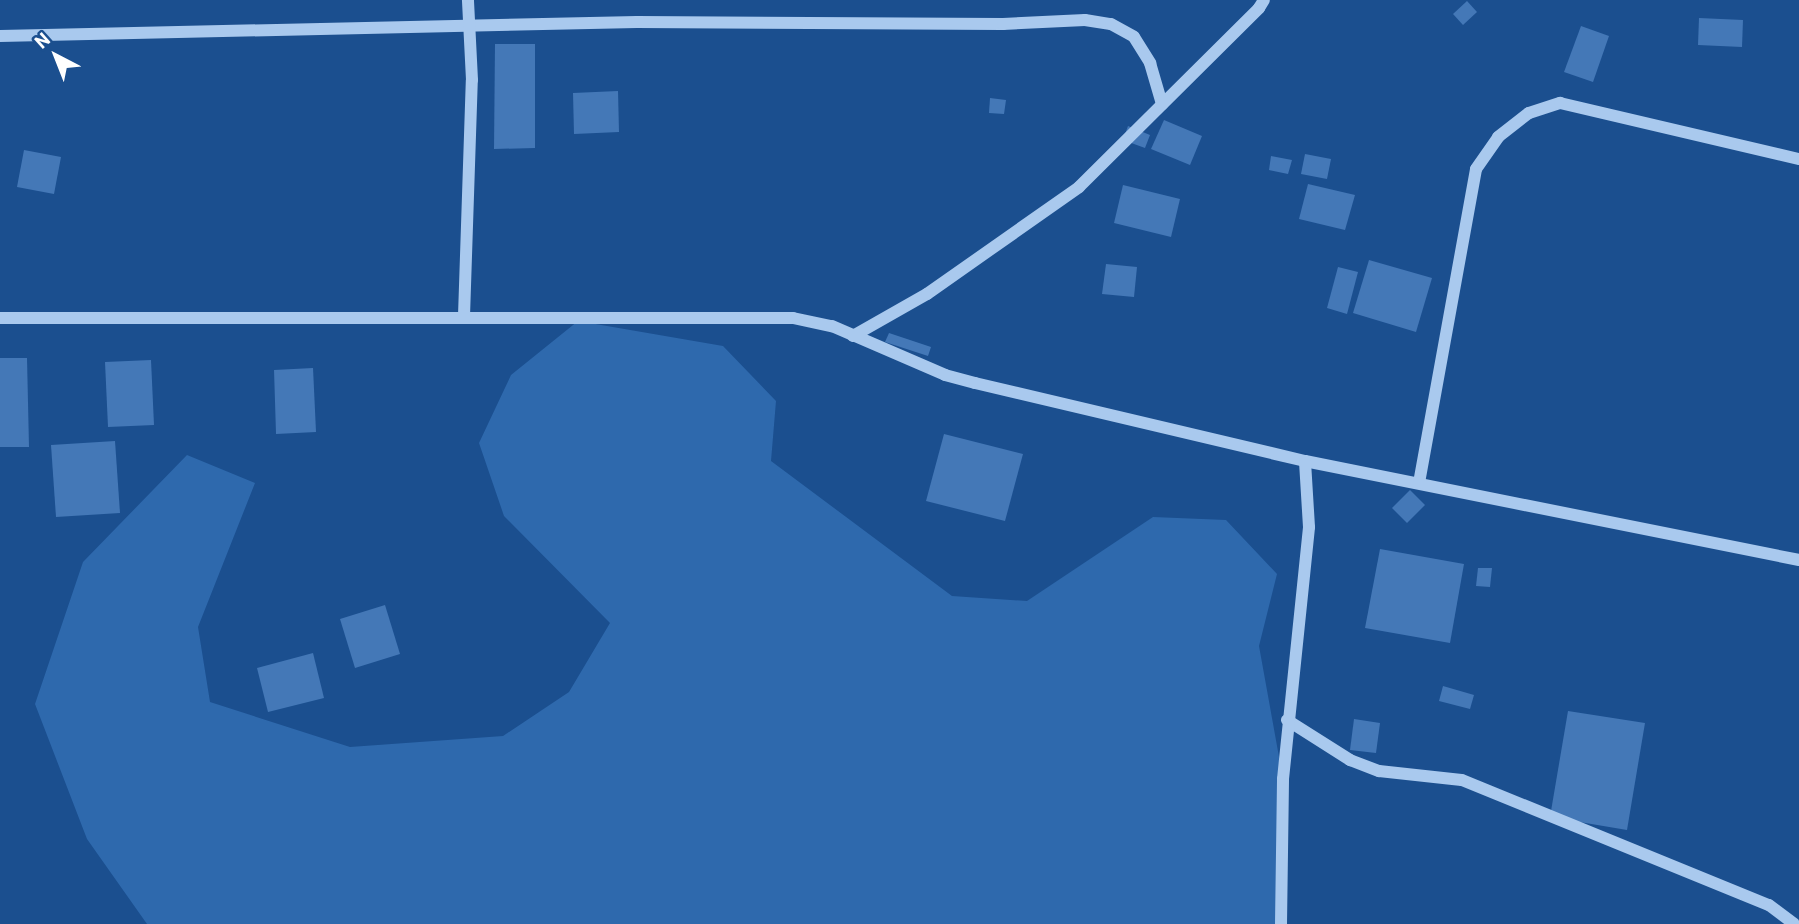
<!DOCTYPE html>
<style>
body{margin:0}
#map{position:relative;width:1799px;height:924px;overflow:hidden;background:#1b4f8f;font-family:Barlow,sans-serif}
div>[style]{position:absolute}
.green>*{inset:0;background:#2e69ad}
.building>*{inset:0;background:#4478b7}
.minor>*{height:12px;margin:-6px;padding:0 6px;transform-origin:6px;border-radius:6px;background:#a9c9ee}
span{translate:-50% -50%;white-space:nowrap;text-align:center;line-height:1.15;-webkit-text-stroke:5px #1b4f8f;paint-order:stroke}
.north{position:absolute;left:21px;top:21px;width:70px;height:70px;-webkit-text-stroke:5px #1b4f8f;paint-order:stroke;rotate:318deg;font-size:19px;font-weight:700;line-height:28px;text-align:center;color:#fff}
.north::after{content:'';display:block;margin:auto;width:24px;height:32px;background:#fff;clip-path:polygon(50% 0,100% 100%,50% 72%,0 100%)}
</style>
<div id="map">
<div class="green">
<i style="clip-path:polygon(578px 321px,723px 346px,776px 401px,771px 461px,952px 596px,1027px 601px,1153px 517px,1226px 520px,1277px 574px,1259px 646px,1283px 779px,1281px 924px,147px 924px,87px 839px,35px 704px,83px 562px,187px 455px,255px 483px,198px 627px,210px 702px,350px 747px,503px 736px,569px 692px,610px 623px,504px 516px,479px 443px,511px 375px)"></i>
</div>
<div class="building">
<i style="clip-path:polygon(1467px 1px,1477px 12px,1463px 25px,1453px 14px)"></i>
<i style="clip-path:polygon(1699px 18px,1743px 20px,1742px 47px,1698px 45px)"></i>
<i style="clip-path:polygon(1581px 26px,1609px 36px,1593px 82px,1564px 72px)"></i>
<i style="clip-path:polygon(495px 44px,535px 44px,535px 148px,494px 149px)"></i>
<i style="clip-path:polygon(618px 91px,619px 132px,574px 134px,573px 93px)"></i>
<i style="clip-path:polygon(990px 98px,1006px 100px,1004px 114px,989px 113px)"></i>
<i style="clip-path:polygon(1164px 120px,1202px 136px,1190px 165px,1151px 149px)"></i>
<i style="clip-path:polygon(1128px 126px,1150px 135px,1145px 148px,1123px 140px)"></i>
<i style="clip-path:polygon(24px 150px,61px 157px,54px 194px,17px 187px)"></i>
<i style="clip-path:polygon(1305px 154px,1331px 159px,1327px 179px,1301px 174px)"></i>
<i style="clip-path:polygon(1271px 156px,1292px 160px,1288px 174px,1269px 170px)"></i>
<i style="clip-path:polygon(1308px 184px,1355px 195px,1345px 230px,1299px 219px)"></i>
<i style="clip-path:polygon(1123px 185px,1180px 199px,1171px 237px,1114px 223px)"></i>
<i style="clip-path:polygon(1369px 260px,1432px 278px,1416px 332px,1353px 313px)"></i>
<i style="clip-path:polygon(1106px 264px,1137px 267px,1134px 297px,1102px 294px)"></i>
<i style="clip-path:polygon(1338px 267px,1358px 272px,1347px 314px,1327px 308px)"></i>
<i style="clip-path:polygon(889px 333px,931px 347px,928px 356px,885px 342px)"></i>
<i style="clip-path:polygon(0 358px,27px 358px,29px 447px,0 447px)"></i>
<i style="clip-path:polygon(151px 360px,154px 425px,108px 427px,105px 362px)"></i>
<i style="clip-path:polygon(313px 368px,316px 432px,276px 434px,274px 370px)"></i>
<i style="clip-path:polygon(944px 434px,1023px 454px,1005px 521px,926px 501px)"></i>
<i style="clip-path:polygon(115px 441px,120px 513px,56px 517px,51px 445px)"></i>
<i style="clip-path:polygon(1410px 490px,1425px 505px,1407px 523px,1392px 508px)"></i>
<i style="clip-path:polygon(1380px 549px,1464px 564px,1450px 643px,1365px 628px)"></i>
<i style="clip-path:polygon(1478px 568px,1492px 568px,1490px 587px,1476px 586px)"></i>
<i style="clip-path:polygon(385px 605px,400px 654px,355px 668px,340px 619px)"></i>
<i style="clip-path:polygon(313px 653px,324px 698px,268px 712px,257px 668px)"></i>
<i style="clip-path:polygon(1443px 686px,1474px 695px,1470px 709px,1439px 701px)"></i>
<i style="clip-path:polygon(1568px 711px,1645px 723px,1627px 830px,1550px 817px)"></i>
<i style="clip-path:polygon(1354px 719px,1380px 723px,1376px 753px,1350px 750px)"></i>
</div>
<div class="minor">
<i style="left:0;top:36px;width:637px;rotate:-1.26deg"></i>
<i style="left:637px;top:22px;width:366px;rotate:0.3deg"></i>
<i style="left:1003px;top:24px;width:82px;rotate:-2.8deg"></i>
<i style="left:1085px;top:20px;width:26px;rotate:9deg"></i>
<i style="left:1111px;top:24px;width:26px;rotate:29deg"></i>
<i style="left:1134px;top:37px;width:31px;rotate:58deg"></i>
<i style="left:1150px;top:63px;width:43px;rotate:73.7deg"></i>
<i style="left:464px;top:316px;width:236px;rotate:-88.1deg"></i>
<i style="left:472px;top:80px;width:80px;rotate:-92.9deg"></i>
<i style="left:0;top:318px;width:793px"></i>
<i style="left:793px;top:318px;width:40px;rotate:12deg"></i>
<i style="left:832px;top:326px;width:123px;rotate:23.4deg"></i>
<i style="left:945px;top:375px;width:31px;rotate:15deg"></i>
<i style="left:975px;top:383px;width:339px;rotate:13.3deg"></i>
<i style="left:1305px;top:461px;width:504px;rotate:11.33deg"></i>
<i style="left:853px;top:336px;width:85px;rotate:-29.6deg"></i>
<i style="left:927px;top:294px;width:186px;rotate:-35.1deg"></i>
<i style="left:1079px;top:187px;width:254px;rotate:-44.8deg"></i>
<i style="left:1259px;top:8px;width:9px;rotate:-58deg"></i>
<i style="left:1419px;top:483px;width:319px;rotate:-79.7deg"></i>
<i style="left:1476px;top:169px;width:39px;rotate:-55deg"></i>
<i style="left:1498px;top:137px;width:39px;rotate:-38deg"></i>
<i style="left:1529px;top:113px;width:33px;rotate:-18deg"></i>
<i style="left:1560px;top:103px;width:245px;rotate:13.2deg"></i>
<i style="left:1287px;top:720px;width:75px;rotate:32.4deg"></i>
<i style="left:1350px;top:760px;width:31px;rotate:21deg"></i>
<i style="left:1379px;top:771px;width:83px;rotate:6.2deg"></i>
<i style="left:1462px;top:780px;width:331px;rotate:22.2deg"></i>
<i style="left:1769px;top:905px;width:31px;rotate:37deg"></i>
<i style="left:1281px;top:924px;width:145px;rotate:-89.2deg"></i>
<i style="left:1283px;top:779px;width:253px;rotate:-84.1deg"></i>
<i style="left:1309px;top:527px;width:66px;rotate:-93.5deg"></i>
</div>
<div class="north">N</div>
</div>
